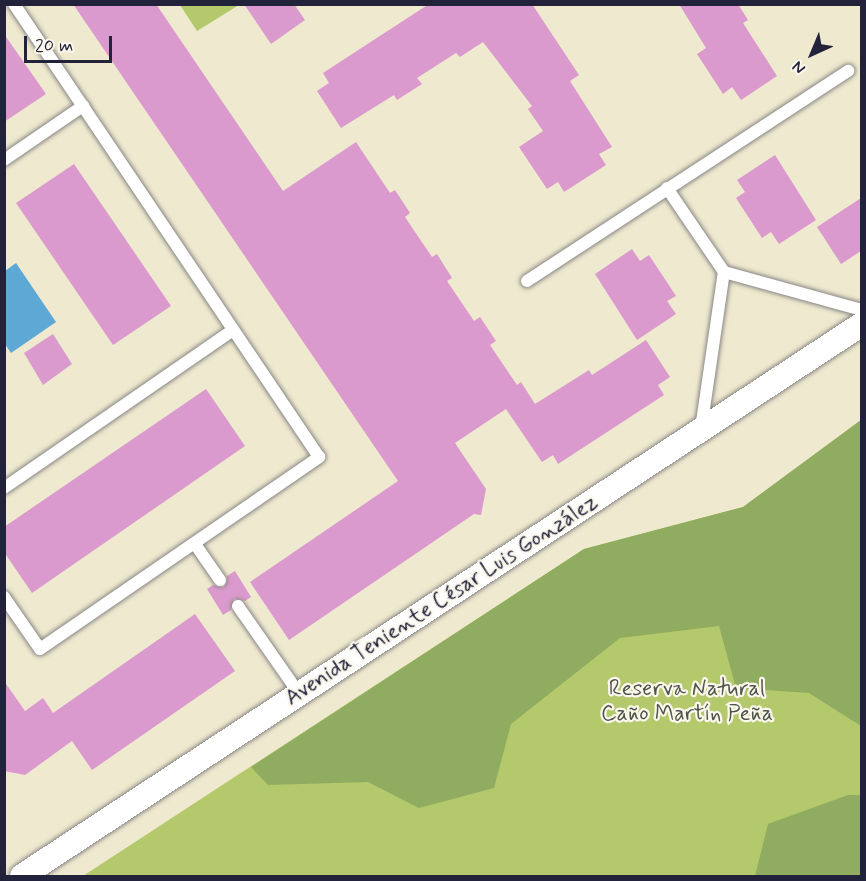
<!DOCTYPE html>
<meta charset="utf-8">
<style>
body{margin:0}
#map{position:relative;width:866px;height:881px;overflow:hidden;background:#efe9cf;font-family:Mynerve,sans-serif}
div>[style]{position:absolute}
.green>*{inset:0;background:#b4c86c}
.forest>*{inset:0;background:#8fac60}
.water>*{inset:0;background:#5da8d5}
.building>*{inset:0;background:#db9acd}
.roads{filter:drop-shadow(0 0 2px #888685) drop-shadow(0 0 2px #888685)}
.lane>*{height:12px;margin:-6px;padding:0 6px;transform-origin:6px;border-radius:6px;background:#fff}
.street>*{height:24px;margin:-12px;padding:0 12px;transform-origin:12px;border-radius:12px;background:#fff}
span{translate:-50% -50%;white-space:nowrap;text-align:center;line-height:1.15;-webkit-text-stroke:4.5px #fbf7ec;paint-order:stroke}
.street-label{font-size:22px;color:#22223b}
.park-label{font-size:22px;color:#4e544a}
.frame{position:absolute;inset:0;border:6px solid #22223b;pointer-events:none}
.north{position:absolute;left:782px;top:24px;width:60px;height:60px;-webkit-text-stroke:4px #fbf7ec;paint-order:stroke;rotate:224deg;font-size:16px;font-weight:700;line-height:24px;text-align:center;color:#22223b}
.north::after{content:'';display:block;margin:auto;width:21px;height:27px;background:#22223b;clip-path:polygon(50% 0,100% 100%,50% 72%,0 100%)}
.scale{position:absolute;left:24px;top:36px;width:88px;height:27px;box-sizing:border-box;border:3px solid #22223b;border-top:0;padding-left:8px;font-size:18px;line-height:21px;white-space:nowrap;color:#22223b;-webkit-text-stroke:4px #fbf7ec;paint-order:stroke}
</style>
<div id="map">
<div class="green">
<i style="clip-path:polygon(180px 5px,239px 5px,197px 31px)"></i>
<i style="clip-path:polygon(861px 420px,861px 876px,83px 876px,584px 549px,743px 507px)"></i>
</div>
<div class="forest">
<i style="clip-path:polygon(861px 420px,861px 726px,809px 693px,736px 688px,719px 626px,620px 638px,511px 724px,494px 788px,419px 808px,368px 782px,268px 785px,251px 767px,584px 549px,743px 507px)"></i>
<i style="clip-path:polygon(848px 795px,861px 795px,861px 876px,755px 876px,768px 824px)"></i>
</div>
<div class="water">
<i style="clip-path:polygon(16px 263px,56px 322px,11px 353px,5px 344px,5px 271px)"></i>
</div>
<div class="building">
<i style="clip-path:polygon(73px 4px,156px 4px,283px 191px,356px 142px,390px 193px,395px 190px,410px 213px,405px 217px,432px 257px,437px 254px,452px 278px,447px 281px,474px 321px,480px 317px,496px 341px,490px 345px,517px 385px,521px 382px,535px 404px,589px 370px,592px 375px,646px 340px,670px 377px,658px 385px,664px 395px,558px 464px,553px 455px,542px 462px,506px 409px,455px 443px,486px 489px,481px 515px,474px 514px,289px 640px,250px 582px,398px 481px)"></i>
<i style="clip-path:polygon(244px 4px,294px 4px,305px 20px,271px 44px)"></i>
<i style="clip-path:polygon(429px 4px,532px 4px,579px 75px,570px 81px,612px 147px,599px 154px,606px 165px,564px 192px,558px 182px,547px 189px,519px 147px,543px 131px,528px 109px,532px 106px,483px 42px,460px 57px,456px 53px,417px 78px,422px 84px,397px 100px,394px 95px,341px 128px,317px 91px,329px 83px,323px 73px)"></i>
<i style="clip-path:polygon(679px 4px,738px 4px,748px 20px,743px 23px,777px 76px,741px 100px,732px 87px,723px 94px,697px 54px,706px 48px)"></i>
<i style="clip-path:polygon(4px 34px,46px 94px,4px 122px)"></i>
<i style="clip-path:polygon(775px 155px,816px 220px,779px 244px,771px 232px,762px 238px,736px 198px,745px 192px,737px 180px)"></i>
<i style="clip-path:polygon(74px 164px,171px 306px,113px 345px,16px 203px)"></i>
<i style="clip-path:polygon(861px 198px,861px 251px,841px 264px,817px 227px)"></i>
<i style="clip-path:polygon(632px 249px,640px 261px,649px 255px,676px 296px,667px 301px,676px 314px,637px 340px,595px 274px)"></i>
<i style="clip-path:polygon(53px 334px,72px 364px,43px 385px,24px 353px)"></i>
<i style="clip-path:polygon(206px 389px,245px 446px,32px 593px,4px 552px,4px 527px)"></i>
<i style="clip-path:polygon(235px 571px,251px 597px,245px 601px,234px 599px,231px 610px,223px 615px,207px 589px,213px 585px,224px 587px,227px 576px)"></i>
<i style="clip-path:polygon(195px 614px,235px 671px,92px 770px,72px 741px,25px 775px,4px 771px,4px 681px,25px 711px,43px 698px,53px 713px)"></i>
</div>
<div class="roads">
<div class="lane">
<i style="left:4px;top:160px;width:96px;rotate:-34.4deg"></i>
<i style="left:667px;top:188px;width:102px;rotate:55.8deg"></i>
<i style="left:724px;top:272px;width:143px;rotate:15.4deg"></i>
<i style="left:527px;top:281px;width:384px;rotate:-33.2deg"></i>
<i style="left:701px;top:429px;width:159px;rotate:-81.7deg"></i>
<i style="left:4px;top:488px;width:278px;rotate:-34.6deg"></i>
<i style="left:195px;top:544px;width:44px;rotate:55.2deg"></i>
<i style="left:4px;top:597px;width:63px;rotate:55.3deg"></i>
<i style="left:40px;top:649px;width:339px;rotate:-34.5deg"></i>
<i style="left:319px;top:457px;width:546px;rotate:-123.95deg"></i>
<i style="left:238px;top:606px;width:108px;rotate:55.1deg"></i>
</div>
<div class="street">
<i style="left:22px;top:876px;width:1005px;rotate:-33.31deg"></i>
</div>
</div>
<div class="street-label">
<span style="left:442px;top:601px;rotate:-33deg">Avenida Teniente César Luis González</span>
</div>
<div class="park-label">
<span style="left:687px;top:702px">Reserva Natural<br>Caño Martín Peña</span>
</div>
<div class="frame"></div>
<div class="north">N</div>
<div class="scale">20 m</div>
</div>
